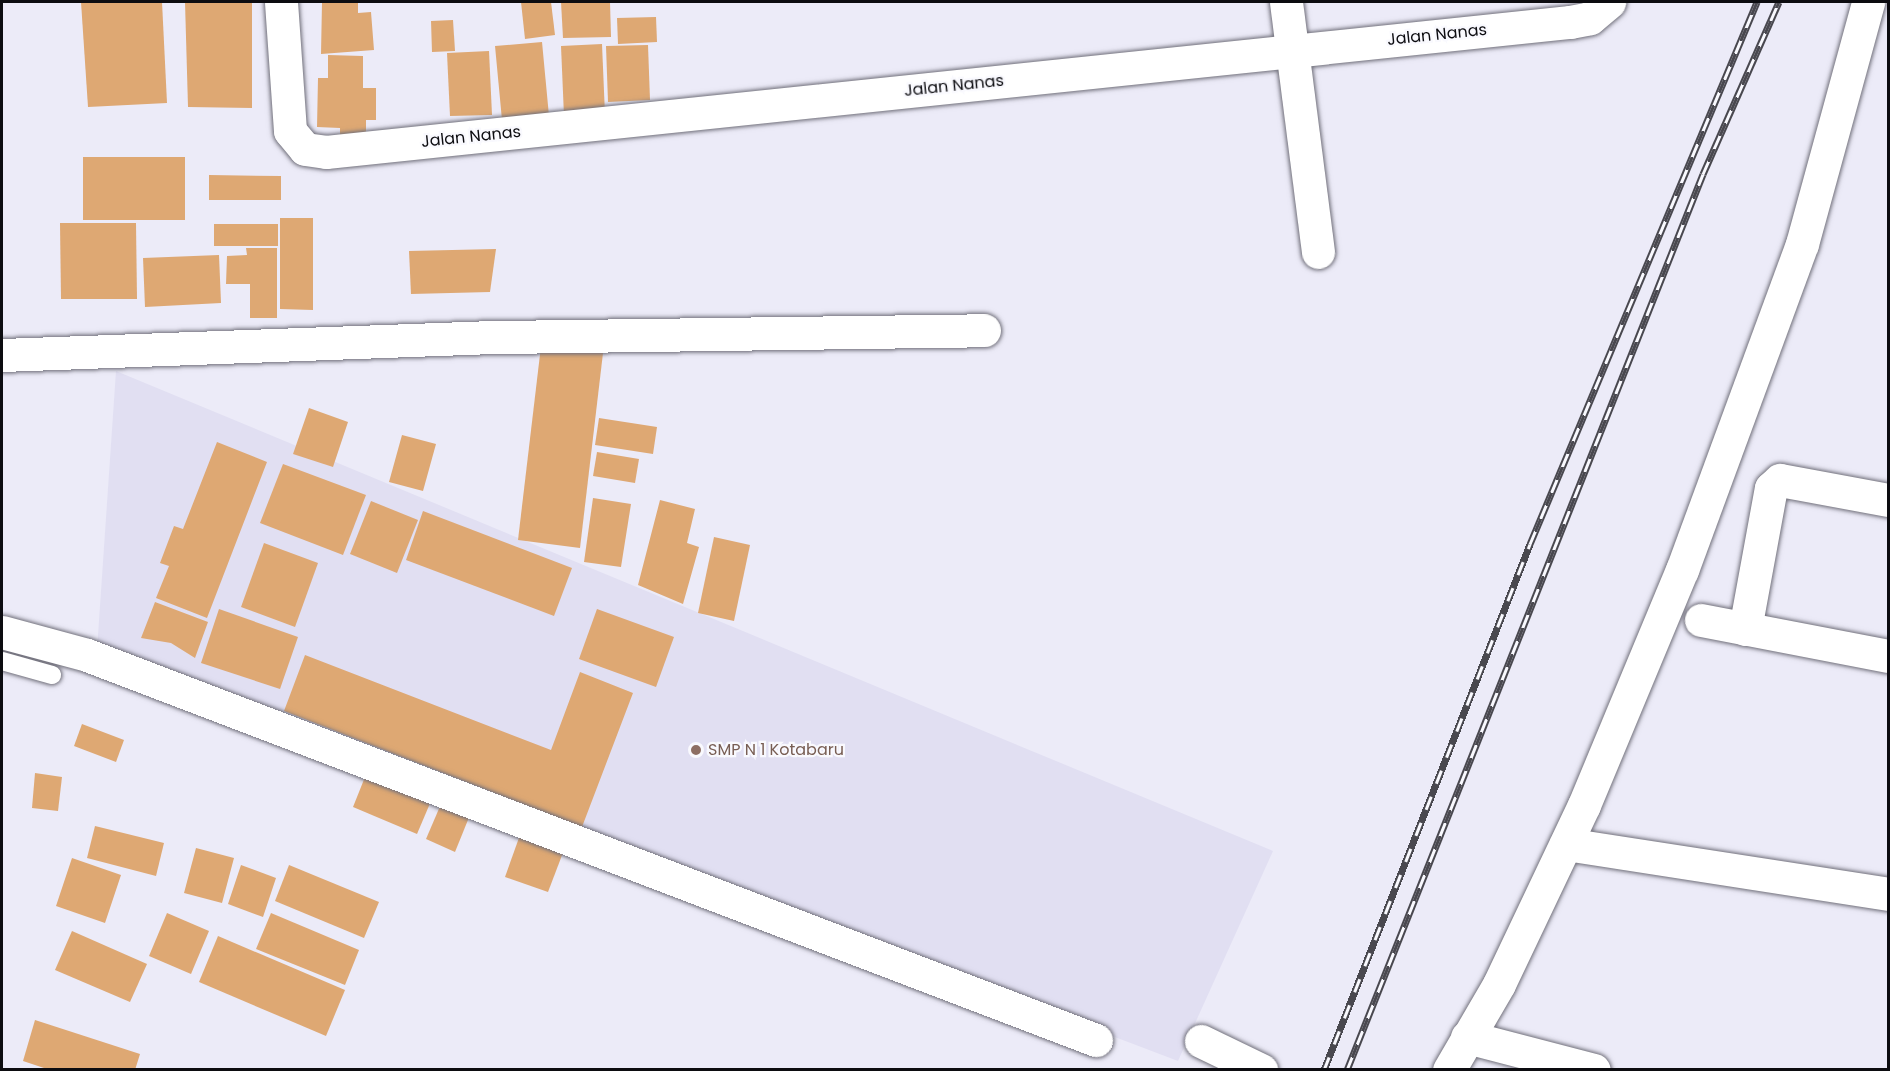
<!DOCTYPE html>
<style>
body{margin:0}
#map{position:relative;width:1890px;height:1071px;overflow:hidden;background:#ecebf8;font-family:Poppins,sans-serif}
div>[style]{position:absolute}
.built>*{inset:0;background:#e1dff2}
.building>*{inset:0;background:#dea873}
.roads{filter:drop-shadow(0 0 2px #71707b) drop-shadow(0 0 2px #71707b)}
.lane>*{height:18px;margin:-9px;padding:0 9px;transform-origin:9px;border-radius:9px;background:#fff}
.street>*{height:33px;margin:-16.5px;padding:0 16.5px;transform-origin:16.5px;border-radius:16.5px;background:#fff}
.rail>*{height:7px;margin-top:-3.5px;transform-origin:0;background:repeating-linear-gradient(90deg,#f9f9fe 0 14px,#49484f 0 28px);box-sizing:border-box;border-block:2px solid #49484f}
.dots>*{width:16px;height:16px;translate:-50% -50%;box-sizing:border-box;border:3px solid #f9f9fe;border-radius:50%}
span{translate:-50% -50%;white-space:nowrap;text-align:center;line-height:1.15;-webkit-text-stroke:4.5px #f9f9fe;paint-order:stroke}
.street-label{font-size:16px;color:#0c0c10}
.education-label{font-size:16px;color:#785e54}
.left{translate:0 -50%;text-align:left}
.frame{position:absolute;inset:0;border:3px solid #0c0c10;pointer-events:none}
</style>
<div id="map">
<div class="built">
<i style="clip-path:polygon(116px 371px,1273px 851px,1178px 1061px,97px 650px)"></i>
</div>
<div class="building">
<i style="clip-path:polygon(81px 2px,162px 2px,167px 103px,88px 107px)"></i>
<i style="clip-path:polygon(185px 2px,252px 2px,252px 108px,188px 107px)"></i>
<i style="clip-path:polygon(322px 2px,358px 2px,358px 13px,371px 12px,374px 50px,321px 54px)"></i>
<i style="clip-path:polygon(521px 2px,551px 2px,555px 35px,525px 39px)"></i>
<i style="clip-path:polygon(561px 2px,610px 2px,611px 37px,563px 38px)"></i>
<i style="clip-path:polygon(656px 17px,657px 42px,618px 44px,617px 18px)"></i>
<i style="clip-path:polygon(453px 20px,455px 51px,432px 52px,431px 21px)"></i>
<i style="clip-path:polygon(542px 42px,549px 116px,502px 120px,495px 46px)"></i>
<i style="clip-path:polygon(602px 44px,605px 115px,564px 116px,561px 46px)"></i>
<i style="clip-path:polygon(648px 45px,650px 100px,608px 102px,606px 46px)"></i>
<i style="clip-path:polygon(489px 51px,492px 115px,450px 116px,447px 53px)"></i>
<i style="clip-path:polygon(328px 55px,363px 56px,363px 88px,376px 88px,376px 120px,366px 120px,366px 137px,340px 137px,340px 128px,317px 127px,318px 78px,328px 78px)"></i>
<i style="clip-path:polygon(83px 157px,185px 157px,185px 220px,83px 220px)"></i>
<i style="clip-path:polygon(209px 175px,281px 176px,281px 200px,209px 200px)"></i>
<i style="clip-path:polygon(280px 218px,313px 218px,313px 310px,280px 309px)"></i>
<i style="clip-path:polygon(60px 223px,136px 223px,137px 299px,61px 299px)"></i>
<i style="clip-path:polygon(214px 224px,278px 224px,278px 246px,214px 246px)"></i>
<i style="clip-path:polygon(246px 248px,277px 248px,277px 318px,250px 318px,250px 284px,226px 284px,227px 256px,247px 255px)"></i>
<i style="clip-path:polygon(496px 249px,490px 292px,411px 294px,409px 251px)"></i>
<i style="clip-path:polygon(219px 255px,221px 303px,145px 307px,143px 258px)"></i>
<i style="clip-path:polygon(541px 346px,603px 353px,580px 548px,518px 540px)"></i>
<i style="clip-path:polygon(309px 408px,348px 422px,333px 467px,293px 454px)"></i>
<i style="clip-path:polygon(599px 418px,657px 427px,653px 454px,595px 445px)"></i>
<i style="clip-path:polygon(402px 435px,436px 444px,423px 491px,389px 482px)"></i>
<i style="clip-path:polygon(217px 442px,267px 462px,207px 618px,156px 598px,169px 566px,160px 563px,174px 526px,183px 529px)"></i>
<i style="clip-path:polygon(597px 452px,639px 459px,635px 483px,593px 476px)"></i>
<i style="clip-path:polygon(283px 464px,366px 495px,343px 555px,260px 523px)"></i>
<i style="clip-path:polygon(593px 498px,631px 504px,621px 567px,584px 562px)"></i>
<i style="clip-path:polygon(660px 500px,695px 509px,687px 543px,699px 547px,683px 604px,638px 585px)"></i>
<i style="clip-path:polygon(371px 501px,418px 520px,397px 573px,350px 554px)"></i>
<i style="clip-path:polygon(423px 511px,572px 568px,554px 616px,406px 560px)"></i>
<i style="clip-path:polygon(714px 537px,750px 545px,734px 621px,698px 613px)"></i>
<i style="clip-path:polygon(264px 543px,318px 563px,295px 627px,241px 607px)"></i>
<i style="clip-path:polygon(155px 602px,208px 622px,195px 658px,171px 643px,141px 638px)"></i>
<i style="clip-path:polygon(219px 609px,298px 637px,280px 689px,201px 663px)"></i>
<i style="clip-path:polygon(597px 609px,674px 637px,656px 687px,579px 659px)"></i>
<i style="clip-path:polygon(305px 655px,551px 750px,580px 672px,633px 693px,582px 827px,284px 711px)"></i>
<i style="clip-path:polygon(82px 724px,124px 740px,116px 762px,74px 746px)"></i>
<i style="clip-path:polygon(369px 767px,434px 794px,417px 834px,353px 807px)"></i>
<i style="clip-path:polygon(35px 773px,62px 777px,58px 811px,32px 808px)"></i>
<i style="clip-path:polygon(444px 797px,472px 810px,455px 852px,426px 839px)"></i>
<i style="clip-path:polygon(95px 826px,164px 843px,156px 876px,87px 858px)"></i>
<i style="clip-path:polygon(520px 835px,564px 850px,548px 892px,505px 877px)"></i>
<i style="clip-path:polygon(196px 848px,234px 858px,222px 903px,184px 893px)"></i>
<i style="clip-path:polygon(72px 858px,121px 875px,105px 923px,56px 906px)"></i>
<i style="clip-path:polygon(241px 865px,276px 878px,263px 917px,228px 904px)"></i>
<i style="clip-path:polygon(289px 865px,379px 902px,364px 938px,275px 901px)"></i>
<i style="clip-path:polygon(167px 913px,209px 931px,191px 974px,149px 956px)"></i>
<i style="clip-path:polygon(271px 913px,359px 950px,345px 985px,256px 949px)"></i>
<i style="clip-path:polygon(72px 931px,147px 964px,130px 1002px,55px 970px)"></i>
<i style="clip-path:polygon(218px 936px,345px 990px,326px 1036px,199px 982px)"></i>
<i style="clip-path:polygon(35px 1020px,140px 1054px,135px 1070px,50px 1070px,23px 1061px)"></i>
</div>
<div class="roads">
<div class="lane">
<i style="left:2px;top:661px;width:52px;rotate:15.6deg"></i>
</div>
<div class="street">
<i style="left:281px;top:2px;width:129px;rotate:86deg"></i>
<i style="left:290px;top:131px;width:23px;rotate:50deg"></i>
<i style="left:305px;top:149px;width:21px;rotate:8deg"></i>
<i style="left:326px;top:152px;width:1251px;rotate:-5.97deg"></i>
<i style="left:1570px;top:22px;width:20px;rotate:-11deg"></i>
<i style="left:1590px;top:18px;width:25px;rotate:-40deg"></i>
<i style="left:1286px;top:2px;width:252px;rotate:82.7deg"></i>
<i style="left:2px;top:355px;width:499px;rotate:-2.1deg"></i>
<i style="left:501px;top:337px;width:483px;rotate:-0.8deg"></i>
<i style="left:1701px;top:620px;width:190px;rotate:10.9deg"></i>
<i style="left:1745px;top:629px;width:143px;rotate:-79.6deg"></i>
<i style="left:1771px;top:488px;width:12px;rotate:-42deg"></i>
<i style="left:1780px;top:480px;width:110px;rotate:10.5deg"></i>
<i style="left:2px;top:632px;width:88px;rotate:15.1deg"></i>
<i style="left:87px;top:655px;width:1080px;rotate:20.89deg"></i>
<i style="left:1566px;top:844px;width:326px;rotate:8.8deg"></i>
<i style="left:1467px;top:1037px;width:131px;rotate:14.6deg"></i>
<i style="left:1201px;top:1041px;width:67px;rotate:25.8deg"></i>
<i style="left:1449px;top:1070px;width:99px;rotate:-59.8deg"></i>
<i style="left:1499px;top:984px;width:198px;rotate:-64.6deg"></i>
<i style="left:1584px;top:805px;width:255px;rotate:-67.4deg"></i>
<i style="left:1682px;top:570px;width:347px;rotate:-69.8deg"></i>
<i style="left:1802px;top:244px;width:251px;rotate:-74.7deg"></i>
</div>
</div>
<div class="rail">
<i style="left:1324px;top:1070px;width:565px;rotate:-68.61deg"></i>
<i style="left:1530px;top:544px;width:588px;rotate:-67.28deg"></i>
<i style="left:1347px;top:1070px;width:964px;rotate:-68.33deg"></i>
<i style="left:1703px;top:174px;width:188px;rotate:-66.2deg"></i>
</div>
<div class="dots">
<i style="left:696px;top:750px;background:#8d6e63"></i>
</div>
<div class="street-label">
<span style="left:1437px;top:35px;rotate:-6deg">Jalan Nanas</span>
<span style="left:954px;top:86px;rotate:-6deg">Jalan Nanas</span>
<span style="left:471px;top:137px;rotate:-6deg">Jalan Nanas</span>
</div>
<div class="education-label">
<span class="left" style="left:708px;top:750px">SMP N 1 Kotabaru</span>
</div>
<div class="frame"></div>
</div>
